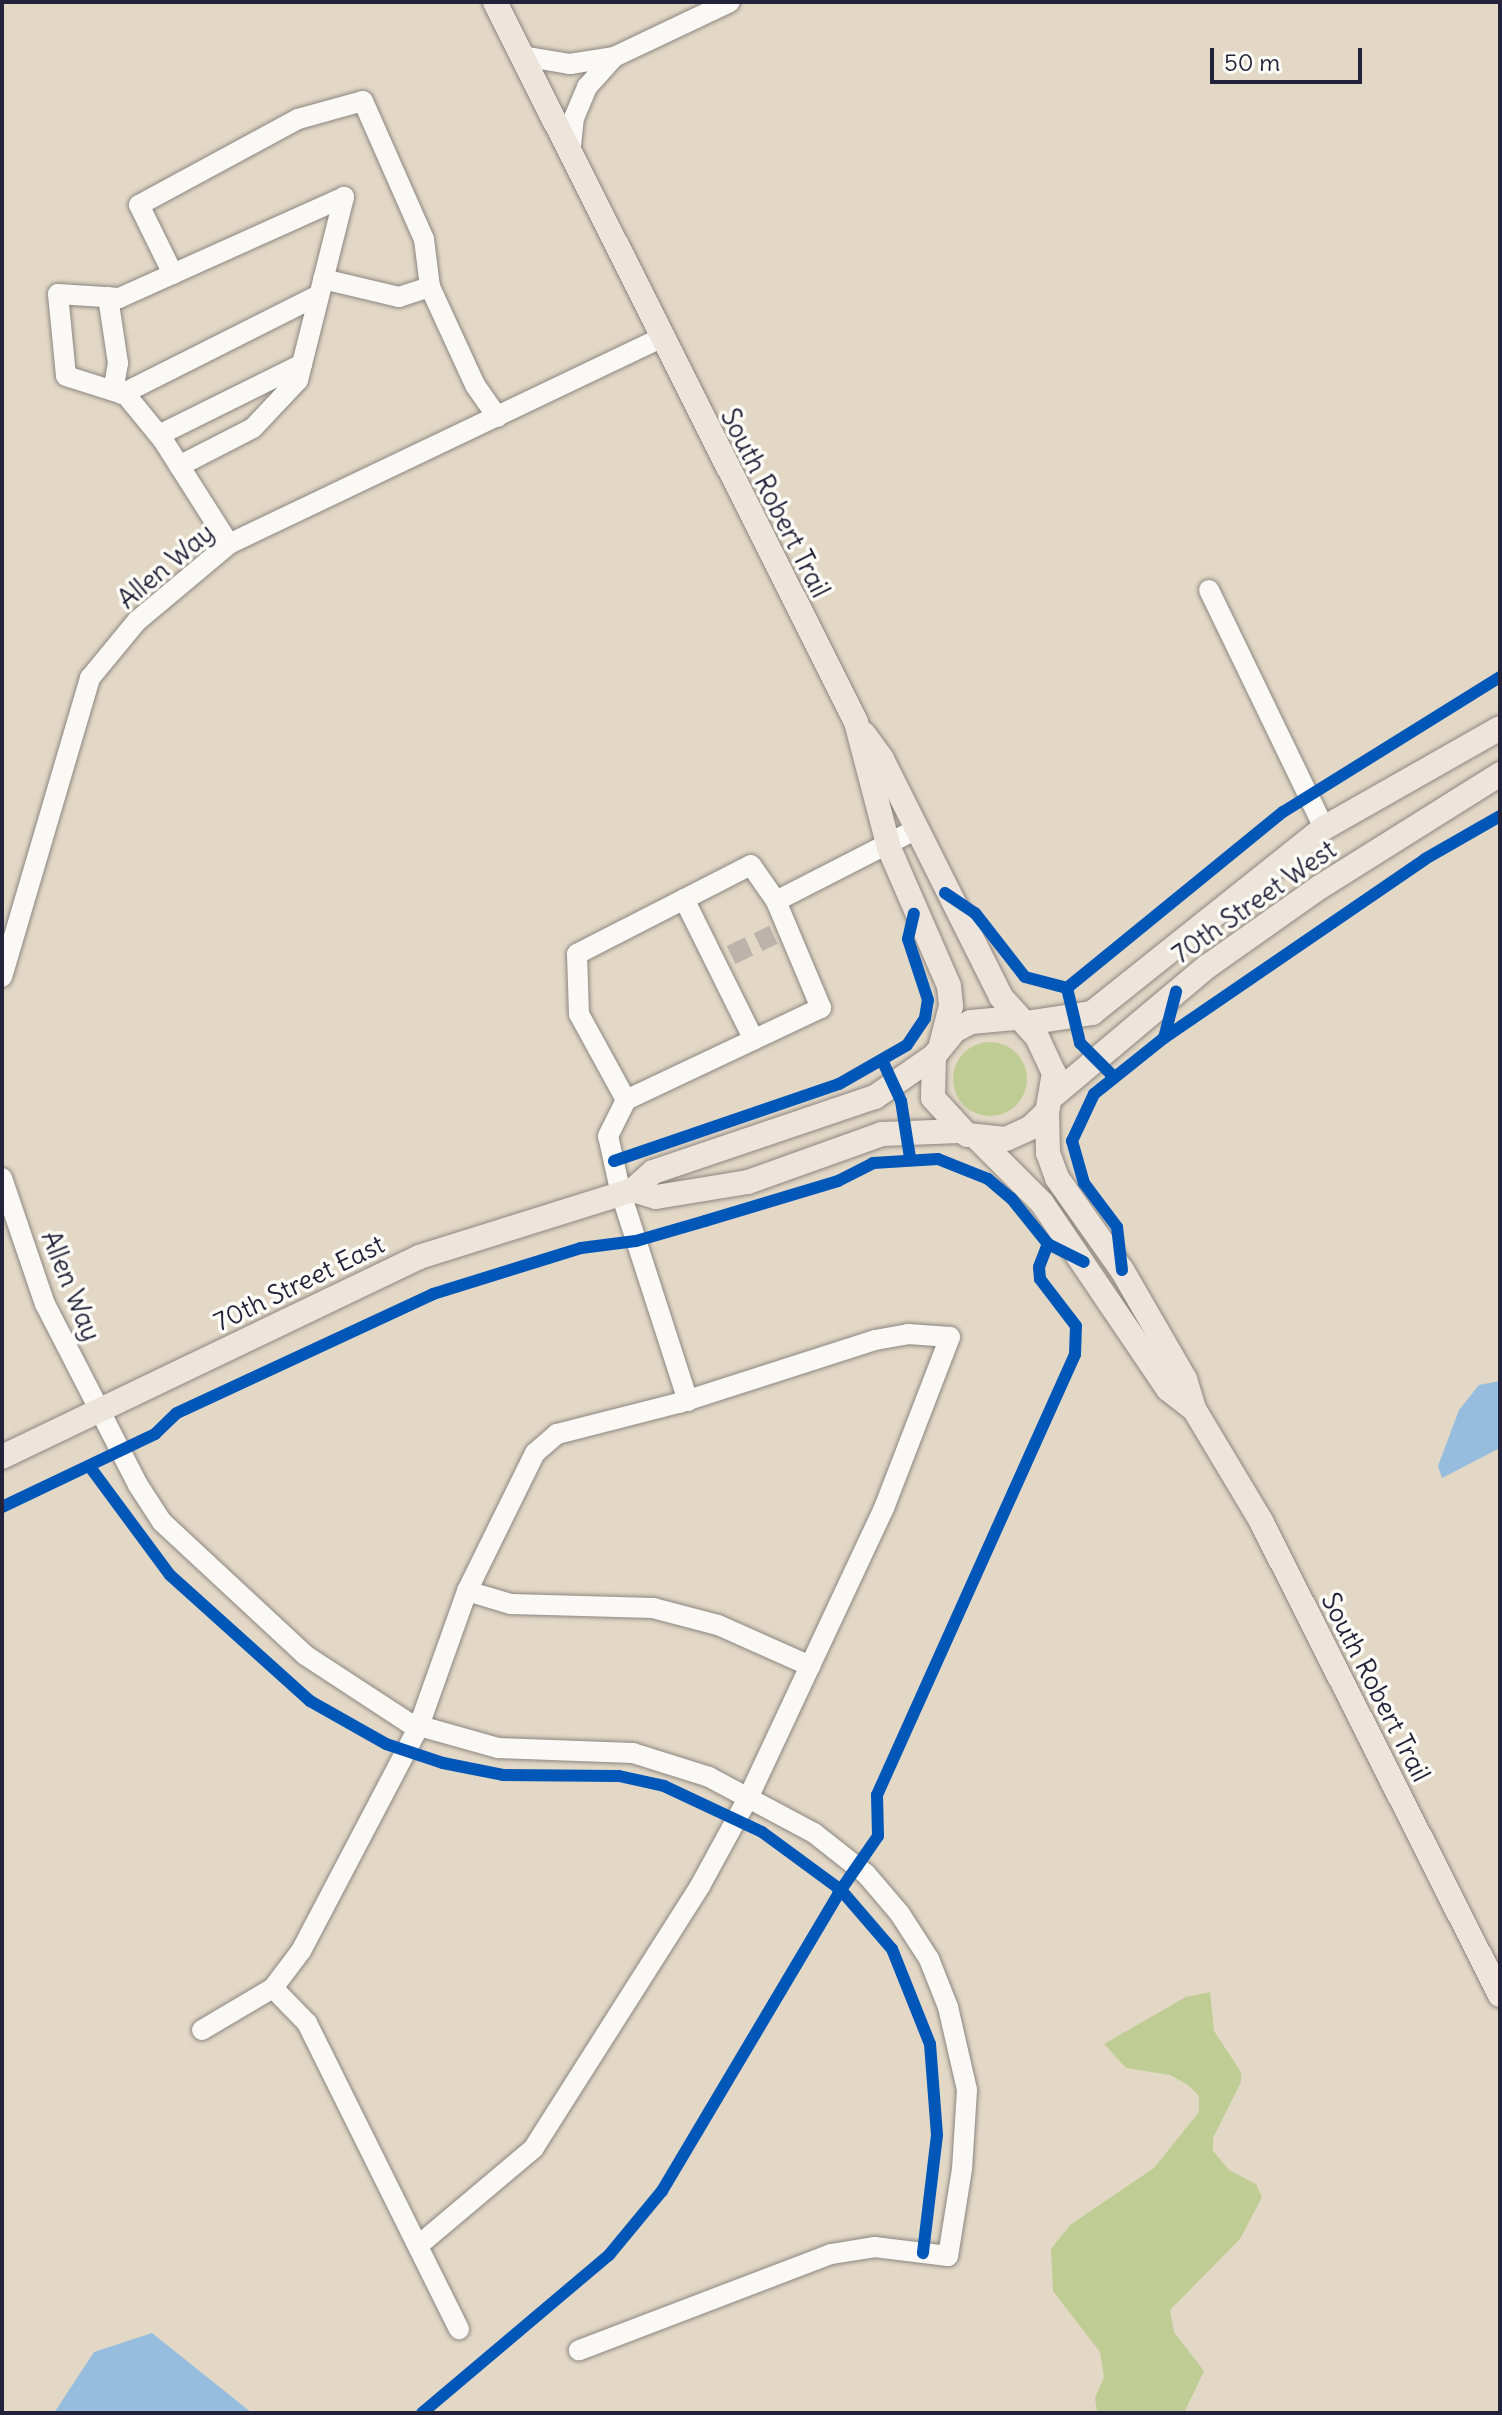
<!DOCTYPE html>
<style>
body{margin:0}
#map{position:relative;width:1502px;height:2415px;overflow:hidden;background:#e3d8c6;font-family:Delius,sans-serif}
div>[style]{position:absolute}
.green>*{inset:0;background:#bfcc93}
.round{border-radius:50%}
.water>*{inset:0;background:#96bddd}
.minor-tunnel>*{height:20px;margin-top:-10px;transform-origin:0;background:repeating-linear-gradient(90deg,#bcb4aa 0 20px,transparent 0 30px)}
.roads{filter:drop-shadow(0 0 2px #8c8681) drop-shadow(0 0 2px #8c8681)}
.minor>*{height:20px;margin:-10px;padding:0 10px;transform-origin:10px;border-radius:10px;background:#fbf9f6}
.major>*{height:24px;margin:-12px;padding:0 12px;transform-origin:12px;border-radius:12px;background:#ede4db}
.cycleway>*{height:12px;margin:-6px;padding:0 6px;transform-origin:6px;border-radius:6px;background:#0057b8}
span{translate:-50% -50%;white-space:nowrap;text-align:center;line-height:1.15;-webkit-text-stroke:7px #fdfcf7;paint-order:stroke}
.street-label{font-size:26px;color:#22223b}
.frame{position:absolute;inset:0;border:4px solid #22223b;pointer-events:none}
.scale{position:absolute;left:1210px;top:48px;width:152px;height:36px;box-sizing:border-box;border:4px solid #22223b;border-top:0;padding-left:10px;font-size:24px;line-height:28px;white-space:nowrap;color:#22223b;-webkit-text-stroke:6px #fdfcf7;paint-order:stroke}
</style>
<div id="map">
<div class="green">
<i class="round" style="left:953px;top:1042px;width:74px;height:74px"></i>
<i style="clip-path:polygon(1210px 1992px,1214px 2031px,1241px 2072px,1241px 2082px,1213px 2138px,1213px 2151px,1229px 2170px,1256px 2184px,1262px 2197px,1240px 2239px,1170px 2310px,1174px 2332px,1204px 2371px,1184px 2413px,1097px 2413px,1095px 2398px,1104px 2377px,1100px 2352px,1053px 2291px,1051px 2249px,1070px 2225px,1154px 2168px,1199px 2112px,1199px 2096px,1188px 2085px,1170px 2075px,1126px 2068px,1104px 2044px,1186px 1997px)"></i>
</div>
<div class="water">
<i style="clip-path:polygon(1500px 1381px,1500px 1448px,1442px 1478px,1438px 1466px,1459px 1410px,1479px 1385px)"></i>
<i style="clip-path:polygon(152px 2333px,252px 2413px,54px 2413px,94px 2352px)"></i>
</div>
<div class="minor-tunnel">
<i style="left:731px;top:955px;width:47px;rotate:-25.5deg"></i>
</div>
<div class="roads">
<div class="minor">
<i style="left:522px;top:56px;width:49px;rotate:9.5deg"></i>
<i style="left:570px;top:64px;width:45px;rotate:-9deg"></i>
<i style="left:614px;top:57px;width:128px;rotate:-25.4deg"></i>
<i style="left:570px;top:155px;width:37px;rotate:-84deg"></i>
<i style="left:574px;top:118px;width:34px;rotate:-67deg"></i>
<i style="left:587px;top:87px;width:40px;rotate:-48deg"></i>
<i style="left:173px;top:274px;width:77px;rotate:-116.2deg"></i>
<i style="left:139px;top:205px;width:181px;rotate:-28.4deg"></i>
<i style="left:298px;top:119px;width:67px;rotate:-15.5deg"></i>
<i style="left:363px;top:101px;width:151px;rotate:66.2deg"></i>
<i style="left:424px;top:239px;width:48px;rotate:82.9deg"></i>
<i style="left:323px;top:279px;width:78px;rotate:13.3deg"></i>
<i style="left:399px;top:297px;width:33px;rotate:-18deg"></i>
<i style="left:430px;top:287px;width:108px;rotate:65.3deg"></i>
<i style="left:475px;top:385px;width:39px;rotate:55deg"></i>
<i style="left:108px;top:297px;width:67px;rotate:81.4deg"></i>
<i style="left:118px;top:363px;width:28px;rotate:100deg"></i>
<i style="left:122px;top:394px;width:220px;rotate:-26.7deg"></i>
<i style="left:159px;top:435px;width:160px;rotate:-26.4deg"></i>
<i style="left:179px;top:466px;width:83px;rotate:-27.2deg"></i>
<i style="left:253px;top:428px;width:66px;rotate:-46.8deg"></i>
<i style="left:298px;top:380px;width:189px;rotate:-75.9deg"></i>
<i style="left:344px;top:197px;width:247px;rotate:155.8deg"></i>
<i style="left:119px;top:298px;width:61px;rotate:-176.2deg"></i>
<i style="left:58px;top:294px;width:82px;rotate:84.4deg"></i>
<i style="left:66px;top:376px;width:63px;rotate:17.6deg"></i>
<i style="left:126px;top:395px;width:58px;rotate:50.6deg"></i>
<i style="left:163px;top:440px;width:123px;rotate:57.6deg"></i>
<i style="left:1209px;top:590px;width:264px;rotate:64.2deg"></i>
<i style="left:684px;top:899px;width:157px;rotate:63.6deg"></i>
<i style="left:2px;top:977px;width:312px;rotate:-73.6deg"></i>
<i style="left:90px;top:678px;width:74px;rotate:-50.5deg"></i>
<i style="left:137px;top:621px;width:120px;rotate:-39.9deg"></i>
<i style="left:229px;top:544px;width:476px;rotate:-25.5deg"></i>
<i style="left:626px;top:1100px;width:216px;rotate:-25.3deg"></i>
<i style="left:821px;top:1008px;width:116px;rotate:-112.8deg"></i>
<i style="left:2px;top:1178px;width:133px;rotate:71.2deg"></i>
<i style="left:45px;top:1304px;width:203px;rotate:62.8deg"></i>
<i style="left:138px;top:1485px;width:44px;rotate:57deg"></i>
<i style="left:162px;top:1522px;width:195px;rotate:42.9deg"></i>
<i style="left:305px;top:1655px;width:124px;rotate:33.2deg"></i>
<i style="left:409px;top:1723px;width:92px;rotate:15.7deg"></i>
<i style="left:498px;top:1748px;width:135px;rotate:2.1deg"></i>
<i style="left:633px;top:1753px;width:80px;rotate:17.5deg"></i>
<i style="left:709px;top:1777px;width:119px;rotate:28.1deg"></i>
<i style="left:814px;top:1833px;width:66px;rotate:38.3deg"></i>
<i style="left:866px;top:1874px;width:52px;rotate:49.6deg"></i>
<i style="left:900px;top:1914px;width:54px;rotate:57.2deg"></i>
<i style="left:929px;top:1959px;width:52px;rotate:68.4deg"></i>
<i style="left:948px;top:2007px;width:85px;rotate:77.1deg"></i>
<i style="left:967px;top:2090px;width:79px;rotate:93.6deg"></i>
<i style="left:962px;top:2169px;width:88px;rotate:99.1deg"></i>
<i style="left:948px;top:2256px;width:74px;rotate:-173deg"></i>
<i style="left:875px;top:2247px;width:45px;rotate:171deg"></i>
<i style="left:831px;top:2254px;width:270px;rotate:159.1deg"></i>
<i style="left:688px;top:1401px;width:218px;rotate:-107.9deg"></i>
<i style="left:621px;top:1194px;width:59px;rotate:-102.6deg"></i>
<i style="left:608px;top:1136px;width:40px;rotate:-63.4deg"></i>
<i style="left:626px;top:1100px;width:98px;rotate:-118.7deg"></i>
<i style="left:579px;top:1014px;width:60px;rotate:-91.9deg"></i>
<i style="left:577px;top:954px;width:195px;rotate:-27.1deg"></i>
<i style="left:751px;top:865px;width:44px;rotate:55.2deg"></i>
<i style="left:776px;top:901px;width:156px;rotate:-27.1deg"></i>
<i style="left:467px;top:1591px;width:46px;rotate:16.5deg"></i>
<i style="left:511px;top:1604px;width:142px;rotate:1.6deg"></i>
<i style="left:653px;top:1608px;width:67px;rotate:14.7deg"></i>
<i style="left:718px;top:1625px;width:101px;rotate:24deg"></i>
<i style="left:273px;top:1988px;width:49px;rotate:45.8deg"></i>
<i style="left:307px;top:2023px;width:342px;rotate:63.6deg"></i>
<i style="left:202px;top:2030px;width:82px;rotate:-30.6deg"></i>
<i style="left:273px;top:1988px;width:46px;rotate:-52.9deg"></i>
<i style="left:301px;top:1951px;width:254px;rotate:-62.3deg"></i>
<i style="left:419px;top:1726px;width:143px;rotate:-70.4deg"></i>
<i style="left:467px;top:1591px;width:154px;rotate:-63.8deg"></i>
<i style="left:535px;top:1453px;width:29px;rotate:-41deg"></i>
<i style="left:557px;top:1434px;width:126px;rotate:-14.3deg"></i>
<i style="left:679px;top:1403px;width:206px;rotate:-17.8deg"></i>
<i style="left:875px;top:1340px;width:34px;rotate:-10deg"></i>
<i style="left:908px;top:1334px;width:42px;rotate:4.1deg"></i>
<i style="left:950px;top:1337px;width:183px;rotate:111.1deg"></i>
<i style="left:884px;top:1508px;width:320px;rotate:115.1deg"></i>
<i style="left:748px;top:1798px;width:100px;rotate:118.6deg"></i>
<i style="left:700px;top:1886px;width:310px;rotate:122.4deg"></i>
<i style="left:534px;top:2148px;width:150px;rotate:139.9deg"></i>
</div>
<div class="major">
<i style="left:495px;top:2px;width:805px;rotate:63.37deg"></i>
<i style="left:856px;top:722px;width:130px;rotate:75.3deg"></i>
<i style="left:889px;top:848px;width:150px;rotate:66.5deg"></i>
<i style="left:949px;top:986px;width:20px;rotate:84deg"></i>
<i style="left:951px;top:1006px;width:40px;rotate:104.4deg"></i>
<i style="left:864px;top:734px;width:31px;rotate:54deg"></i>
<i style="left:882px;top:759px;width:266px;rotate:63.4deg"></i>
<i style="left:1001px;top:997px;width:54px;rotate:48deg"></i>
<i style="left:1037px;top:1037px;width:40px;rotate:65deg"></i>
<i style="left:1054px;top:1073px;width:40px;rotate:100deg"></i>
<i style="left:1047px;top:1112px;width:23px;rotate:137deg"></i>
<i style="left:1030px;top:1128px;width:26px;rotate:155deg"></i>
<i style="left:1006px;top:1139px;width:39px;rotate:-174deg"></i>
<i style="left:967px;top:1135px;width:50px;rotate:-132.6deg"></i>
<i style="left:933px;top:1098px;width:42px;rotate:-88.6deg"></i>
<i style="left:934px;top:1056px;width:32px;rotate:-51deg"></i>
<i style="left:954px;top:1031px;width:19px;rotate:-28deg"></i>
<i style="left:971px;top:1022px;width:44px;rotate:-5.2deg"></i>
<i style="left:1026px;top:1023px;width:67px;rotate:-8.6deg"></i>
<i style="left:1092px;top:1013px;width:297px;rotate:-38.6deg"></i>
<i style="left:1324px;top:828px;width:202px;rotate:-29.6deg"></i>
<i style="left:1054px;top:1095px;width:201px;rotate:-40deg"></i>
<i style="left:1208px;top:966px;width:137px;rotate:-35.2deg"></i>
<i style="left:1320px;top:887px;width:213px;rotate:-32.1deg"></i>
<i style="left:1047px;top:1112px;width:41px;rotate:88.6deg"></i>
<i style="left:1048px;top:1153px;width:27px;rotate:70deg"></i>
<i style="left:1057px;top:1178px;width:113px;rotate:54.8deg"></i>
<i style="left:1122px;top:1270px;width:126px;rotate:60deg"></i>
<i style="left:1185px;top:1379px;width:31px;rotate:73deg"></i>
<i style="left:1194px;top:1409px;width:131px;rotate:59.1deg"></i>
<i style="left:1261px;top:1521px;width:531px;rotate:63.24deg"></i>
<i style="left:977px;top:1138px;width:92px;rotate:45deg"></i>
<i style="left:1042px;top:1203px;width:225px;rotate:55.9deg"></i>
<i style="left:1168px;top:1389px;width:33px;rotate:38deg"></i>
<i style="left:633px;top:1190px;width:24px;rotate:17deg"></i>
<i style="left:656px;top:1197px;width:93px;rotate:-9.3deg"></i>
<i style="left:748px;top:1182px;width:142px;rotate:-19.7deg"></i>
<i style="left:882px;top:1134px;width:78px;rotate:-2.2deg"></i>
<i style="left:2px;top:1457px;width:462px;rotate:-25.6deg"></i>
<i style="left:419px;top:1257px;width:224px;rotate:-17.4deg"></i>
<i style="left:633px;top:1190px;width:27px;rotate:-42deg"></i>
<i style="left:653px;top:1172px;width:234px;rotate:-18.7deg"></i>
<i style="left:875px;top:1097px;width:72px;rotate:-34.8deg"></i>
</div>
</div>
<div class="cycleway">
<i style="left:945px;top:893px;width:36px;rotate:34deg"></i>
<i style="left:975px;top:913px;width:81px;rotate:52deg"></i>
<i style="left:1025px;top:977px;width:43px;rotate:14.7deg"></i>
<i style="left:1067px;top:988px;width:279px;rotate:-39.2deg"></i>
<i style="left:1283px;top:812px;width:256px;rotate:-31.9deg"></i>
<i style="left:1067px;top:988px;width:57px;rotate:76.7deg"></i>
<i style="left:1080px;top:1043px;width:47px;rotate:45deg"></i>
<i style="left:1164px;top:1038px;width:316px;rotate:-34.4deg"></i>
<i style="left:1425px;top:859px;width:86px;rotate:-29.8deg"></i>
<i style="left:883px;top:1062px;width:43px;rotate:65.2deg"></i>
<i style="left:901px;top:1101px;width:58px;rotate:81deg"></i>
<i style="left:614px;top:1161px;width:238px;rotate:-18.9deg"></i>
<i style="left:839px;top:1084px;width:78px;rotate:-29.8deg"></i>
<i style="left:907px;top:1045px;width:32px;rotate:-56deg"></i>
<i style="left:925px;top:1018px;width:18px;rotate:-81deg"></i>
<i style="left:928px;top:1000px;width:64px;rotate:-108.2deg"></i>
<i style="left:908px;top:939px;width:26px;rotate:-77deg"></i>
<i style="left:1122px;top:1270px;width:43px;rotate:-96.6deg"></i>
<i style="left:1117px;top:1227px;width:55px;rotate:-126.9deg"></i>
<i style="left:1084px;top:1183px;width:44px;rotate:-105.9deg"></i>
<i style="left:1072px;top:1141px;width:52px;rotate:-64.9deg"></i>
<i style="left:1094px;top:1094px;width:90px;rotate:-38.7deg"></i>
<i style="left:1164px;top:1038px;width:48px;rotate:-75.4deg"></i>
<i style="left:90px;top:1467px;width:134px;rotate:53.5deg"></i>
<i style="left:170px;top:1575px;width:188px;rotate:42deg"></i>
<i style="left:310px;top:1701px;width:87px;rotate:29.5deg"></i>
<i style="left:386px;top:1744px;width:60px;rotate:18.4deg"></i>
<i style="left:443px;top:1763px;width:61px;rotate:11.3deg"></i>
<i style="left:503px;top:1775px;width:116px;rotate:0.5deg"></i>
<i style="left:619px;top:1776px;width:46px;rotate:12.5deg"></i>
<i style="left:664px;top:1786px;width:108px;rotate:25.1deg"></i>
<i style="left:762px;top:1832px;width:98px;rotate:36.3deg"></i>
<i style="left:841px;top:1890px;width:78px;rotate:49.2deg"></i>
<i style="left:892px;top:1949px;width:102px;rotate:68.2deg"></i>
<i style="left:930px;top:2044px;width:91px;rotate:85.6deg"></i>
<i style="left:937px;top:2135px;width:119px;rotate:96.8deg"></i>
<i style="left:2px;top:1507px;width:170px;rotate:-25.5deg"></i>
<i style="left:155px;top:1434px;width:30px;rotate:-44deg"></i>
<i style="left:177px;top:1413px;width:282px;rotate:-24.9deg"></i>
<i style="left:433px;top:1294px;width:155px;rotate:-17.3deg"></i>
<i style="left:581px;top:1248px;width:55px;rotate:-7.3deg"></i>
<i style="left:636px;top:1241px;width:72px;rotate:-16.2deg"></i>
<i style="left:705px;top:1221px;width:139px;rotate:-16.7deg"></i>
<i style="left:838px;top:1181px;width:39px;rotate:-27deg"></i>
<i style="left:873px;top:1163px;width:65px;rotate:-3.5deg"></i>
<i style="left:938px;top:1159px;width:54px;rotate:21.8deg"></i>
<i style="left:988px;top:1179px;width:30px;rotate:40deg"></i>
<i style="left:1011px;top:1198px;width:59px;rotate:51.2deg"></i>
<i style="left:1048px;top:1244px;width:40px;rotate:26.6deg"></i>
<i style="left:422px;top:2413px;width:245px;rotate:-40.2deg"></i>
<i style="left:609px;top:2255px;width:83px;rotate:-50.4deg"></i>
<i style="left:662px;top:2191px;width:345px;rotate:-59.3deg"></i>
<i style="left:838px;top:1894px;width:70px;rotate:-55.4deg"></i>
<i style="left:878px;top:1836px;width:41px;rotate:-91.4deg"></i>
<i style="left:877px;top:1795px;width:483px;rotate:-65.8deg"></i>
<i style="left:1075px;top:1354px;width:28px;rotate:-88deg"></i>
<i style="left:1076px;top:1326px;width:59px;rotate:-127.5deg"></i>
<i style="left:1040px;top:1279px;width:12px;rotate:-95deg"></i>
<i style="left:1039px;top:1267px;width:25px;rotate:-69deg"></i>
</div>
<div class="street-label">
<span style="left:775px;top:503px;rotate:63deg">South Robert Trail</span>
<span style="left:166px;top:566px;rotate:-40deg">Allen Way</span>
<span style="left:1254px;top:902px;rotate:-35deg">70th Street West</span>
<span style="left:299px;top:1283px;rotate:-26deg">70th Street East</span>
<span style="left:71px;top:1286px;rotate:68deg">Allen Way</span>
<span style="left:1376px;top:1687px;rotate:63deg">South Robert Trail</span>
</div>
<div class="frame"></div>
<div class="scale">50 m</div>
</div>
